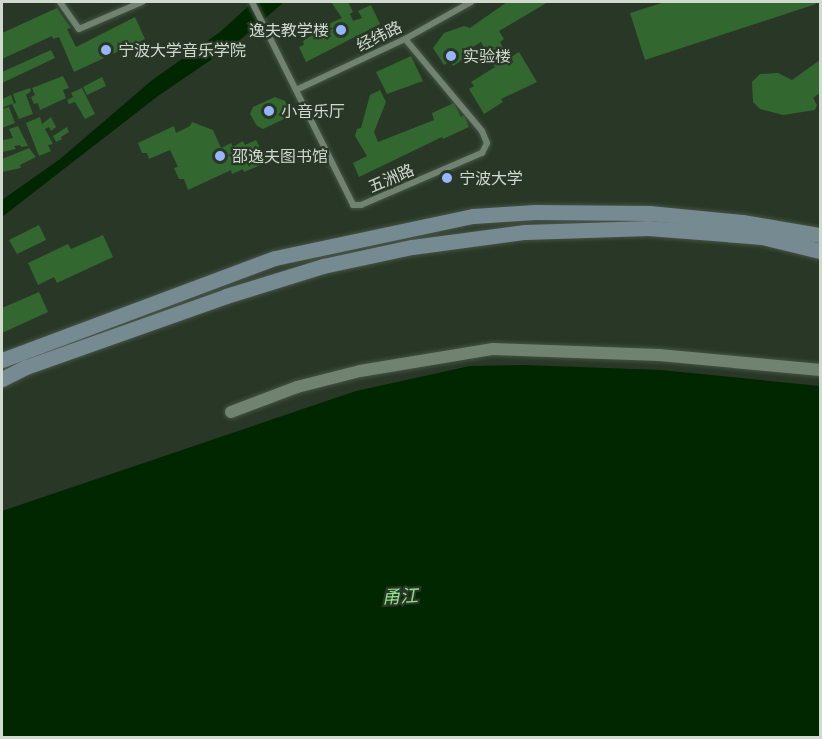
<!DOCTYPE html>
<meta charset="utf-8">
<style>
body{margin:0}
#map{position:relative;width:822px;height:739px;overflow:hidden;background:#283726;font-family:"Noto Sans","Noto Sans SC",sans-serif}
div>[style]{position:absolute}
.water>*{inset:0;background:#002700}
.building>*{inset:0;background:#32682f}
.roads{filter:drop-shadow(0 0 2px #465345) drop-shadow(0 0 2px #465345)}
.lane>*{height:6px;margin:-3px;padding:0 3px;transform-origin:3px;border-radius:3px;background:#718370}
.street>*{height:12px;margin:-6px;padding:0 6px;transform-origin:6px;border-radius:6px;background:#718370}
.secondary>*{height:15px;margin:-7.5px;padding:0 7.5px;transform-origin:7.5px;border-radius:7.5px;background:#768a91}
.dots>*{width:16px;height:16px;translate:-50% -50%;box-sizing:border-box;border:3px solid #283726;border-radius:50%}
span{translate:-50% -50%;white-space:nowrap;text-align:center;line-height:1.15;-webkit-text-stroke:4.5px #283726;paint-order:stroke}
.poi-label{font-size:16px;color:#d0dacf}
.right{translate:-100% -50%;text-align:right}
.left{translate:0 -50%;text-align:left}
.street-label{font-size:16px;color:#d0dacf}
.water-label{font-size:18px;color:#92de8c;font-style:italic}
.frame{position:absolute;inset:0;border:3px solid #d0dacf;pointer-events:none}
</style>
<div id="map">
<div class="water">
<i style="clip-path:polygon(253px 2px,284px 2px,240px 40px,158px 96px,2px 217px,2px 200px,60px 159px,151px 81px,220px 32px)"></i>
<i style="clip-path:polygon(524px 365px,661px 370px,820px 386px,820px 737px,2px 737px,2px 511px,356px 391px,470px 366px)"></i>
</div>
<div class="building">
<i style="clip-path:polygon(331px 2px,348px 2px,353px 12px,350px 14px,353px 21px,362px 18px,358px 11px,371px 5px,380px 24px,306px 62px,299px 47px,304px 45px,303px 41px,314px 34px,318px 24px,324px 22px,326px 25px,342px 18px)"></i>
<i style="clip-path:polygon(507px 2px,548px 2px,499px 31px,504px 39px,500px 42px,509px 58px,519px 52px,537px 82px,501px 99px,503px 102px,484px 114px,469px 89px,474px 86px,471px 82px,495px 67px,481px 42px,461px 54px,464px 59px,453px 66px,450px 61px,444px 65px,433px 48px,444px 33px,464px 26px,470px 28px)"></i>
<i style="clip-path:polygon(665px 2px,815px 2px,816px 4px,645px 60px,630px 13px)"></i>
<i style="clip-path:polygon(57px 8px,71px 28px,67px 29px,76px 47px,135px 17px,145px 39px,74px 72px,59px 37px,53px 39px,52px 36px,2px 59px,2px 33px)"></i>
<i style="clip-path:polygon(51px 50px,55px 58px,2px 83px,2px 72px)"></i>
<i style="clip-path:polygon(411px 56px,423px 81px,387px 94px,376px 72px)"></i>
<i style="clip-path:polygon(820px 60px,820px 93px,813px 98px,817px 105px,815px 110px,783px 115px,760px 109px,753px 102px,752px 82px,760px 74px,778px 73px,792px 80px)"></i>
<i style="clip-path:polygon(63px 76px,69px 88px,63px 90px,66px 98px,40px 110px,38px 103px,34px 104px,31px 97px,35px 95px,32px 88px)"></i>
<i style="clip-path:polygon(102px 77px,106px 86px,87px 95px,83px 87px)"></i>
<i style="clip-path:polygon(30px 88px,31px 91px,26px 95px,33px 114px,19px 119px,12px 104px,16px 103px,13px 94px)"></i>
<i style="clip-path:polygon(82px 88px,95px 114px,85px 119px,75px 102px,69px 104px,67px 100px,73px 97px,71px 93px)"></i>
<i style="clip-path:polygon(380px 90px,386px 102px,374px 132px,378px 142px,434px 120px,432px 113px,454px 103px,461px 117px,464px 115px,469px 127px,443px 139px,442px 137px,359px 177px,353px 163px,367px 156px,355px 136px,357px 129px,361px 128px,370px 95px)"></i>
<i style="clip-path:polygon(11px 95px,14px 103px,2px 108px,2px 99px)"></i>
<i style="clip-path:polygon(275px 97px,285px 101px,288px 108px,284px 119px,263px 129px,257px 126px,250px 114px,253px 107px)"></i>
<i style="clip-path:polygon(9px 107px,15px 123px,2px 128px,2px 109px)"></i>
<i style="clip-path:polygon(40px 117px,42px 124px,51px 117px,56px 127px,51px 131px,49px 127px,45px 129px,53px 144px,48px 145px,51px 151px,39px 156px,26px 123px)"></i>
<i style="clip-path:polygon(192px 122px,213px 130px,221px 148px,231px 143px,233px 147px,243px 141px,245px 145px,256px 140px,261px 150px,266px 151px,270px 161px,244px 172px,243px 169px,232px 174px,231px 170px,188px 190px,184px 179px,179px 179px,174px 168px,178px 167px,170px 150px,149px 159px,147px 153px,142px 153px,138px 143px,174px 126px,176px 133px,190px 126px)"></i>
<i style="clip-path:polygon(18px 126px,28px 146px,21px 147px,20px 145px,14px 146px,16px 149px,2px 152px,3px 140px,13px 138px,9px 129px)"></i>
<i style="clip-path:polygon(67px 127px,69px 132px,61px 137px,62px 139px,56px 142px,53px 136px)"></i>
<i style="clip-path:polygon(29px 148px,36px 157px,20px 165px,21px 168px,2px 172px,2px 159px)"></i>
<i style="clip-path:polygon(39px 225px,46px 240px,17px 254px,9px 240px)"></i>
<i style="clip-path:polygon(103px 235px,113px 257px,57px 283px,54px 277px,38px 285px,28px 263px,68px 244px,71px 249px)"></i>
<i style="clip-path:polygon(39px 292px,48px 312px,2px 333px,2px 308px)"></i>
</div>
<div class="roads">
<div class="lane">
<i style="left:60px;top:2px;width:33px;rotate:55deg"></i>
<i style="left:79px;top:29px;width:69px;rotate:-23.2deg"></i>
<i style="left:252px;top:2px;width:227px;rotate:63.5deg"></i>
<i style="left:353px;top:205px;width:8px"></i>
<i style="left:361px;top:205px;width:132px;rotate:-23.3deg"></i>
<i style="left:482px;top:153px;width:11px;rotate:-63deg"></i>
<i style="left:487px;top:143px;width:13px;rotate:-113deg"></i>
<i style="left:482px;top:131px;width:120px;rotate:-129.9deg"></i>
<i style="left:296px;top:90px;width:120px;rotate:-25.1deg"></i>
<i style="left:405px;top:39px;width:76px;rotate:-29.3deg"></i>
</div>
<div class="street">
<i style="left:231px;top:412px;width:71px;rotate:-20.7deg"></i>
<i style="left:297px;top:387px;width:65px;rotate:-14.3deg"></i>
<i style="left:360px;top:371px;width:135px;rotate:-9.4deg"></i>
<i style="left:493px;top:349px;width:166px;rotate:2.1deg"></i>
<i style="left:659px;top:355px;width:162px;rotate:5.3deg"></i>
</div>
<div class="secondary">
<i style="left:2px;top:360px;width:291px;rotate:-20.5deg"></i>
<i style="left:275px;top:258px;width:202px;rotate:-12deg"></i>
<i style="left:473px;top:216px;width:62px;rotate:-3.7deg"></i>
<i style="left:535px;top:212px;width:114px;rotate:0.5deg"></i>
<i style="left:649px;top:213px;width:93px;rotate:5.5deg"></i>
<i style="left:742px;top:222px;width:79px;rotate:9.5deg"></i>
<i style="left:2px;top:379px;width:27px;rotate:-27deg"></i>
<i style="left:26px;top:367px;width:212px;rotate:-19.5deg"></i>
<i style="left:226px;top:296px;width:102px;rotate:-17.2deg"></i>
<i style="left:323px;top:266px;width:91px;rotate:-12.1deg"></i>
<i style="left:412px;top:247px;width:114px;rotate:-7.6deg"></i>
<i style="left:525px;top:232px;width:123px;rotate:-1.9deg"></i>
<i style="left:648px;top:228px;width:114px;rotate:4.5deg"></i>
<i style="left:762px;top:237px;width:60px;rotate:13.6deg"></i>
</div>
</div>
<div class="dots">
<i style="left:341px;top:30px;background:#97b6fd"></i>
<i style="left:106px;top:50px;background:#97b6fd"></i>
<i style="left:451px;top:56px;background:#97b6fd"></i>
<i style="left:269px;top:111px;background:#97b6fd"></i>
<i style="left:220px;top:156px;background:#97b6fd"></i>
<i style="left:447px;top:178px;background:#97b6fd"></i>
</div>
<div class="poi-label">
<span class="right" style="left:329px;top:30px">逸夫教学楼</span>
<span class="left" style="left:118px;top:50px">宁波大学音乐学院</span>
<span class="left" style="left:463px;top:56px">实验楼</span>
<span class="left" style="left:281px;top:111px">小音乐厅</span>
<span class="left" style="left:232px;top:156px">邵逸夫图书馆</span>
<span class="left" style="left:459px;top:178px">宁波大学</span>
</div>
<div class="street-label">
<span style="left:379px;top:36px;rotate:-26deg">经纬路</span>
<span style="left:391px;top:178px;rotate:-23deg">五洲路</span>
</div>
<div class="water-label">
<span style="left:400px;top:596px;rotate:-3deg">甬江</span>
</div>
<div class="frame"></div>
</div>
